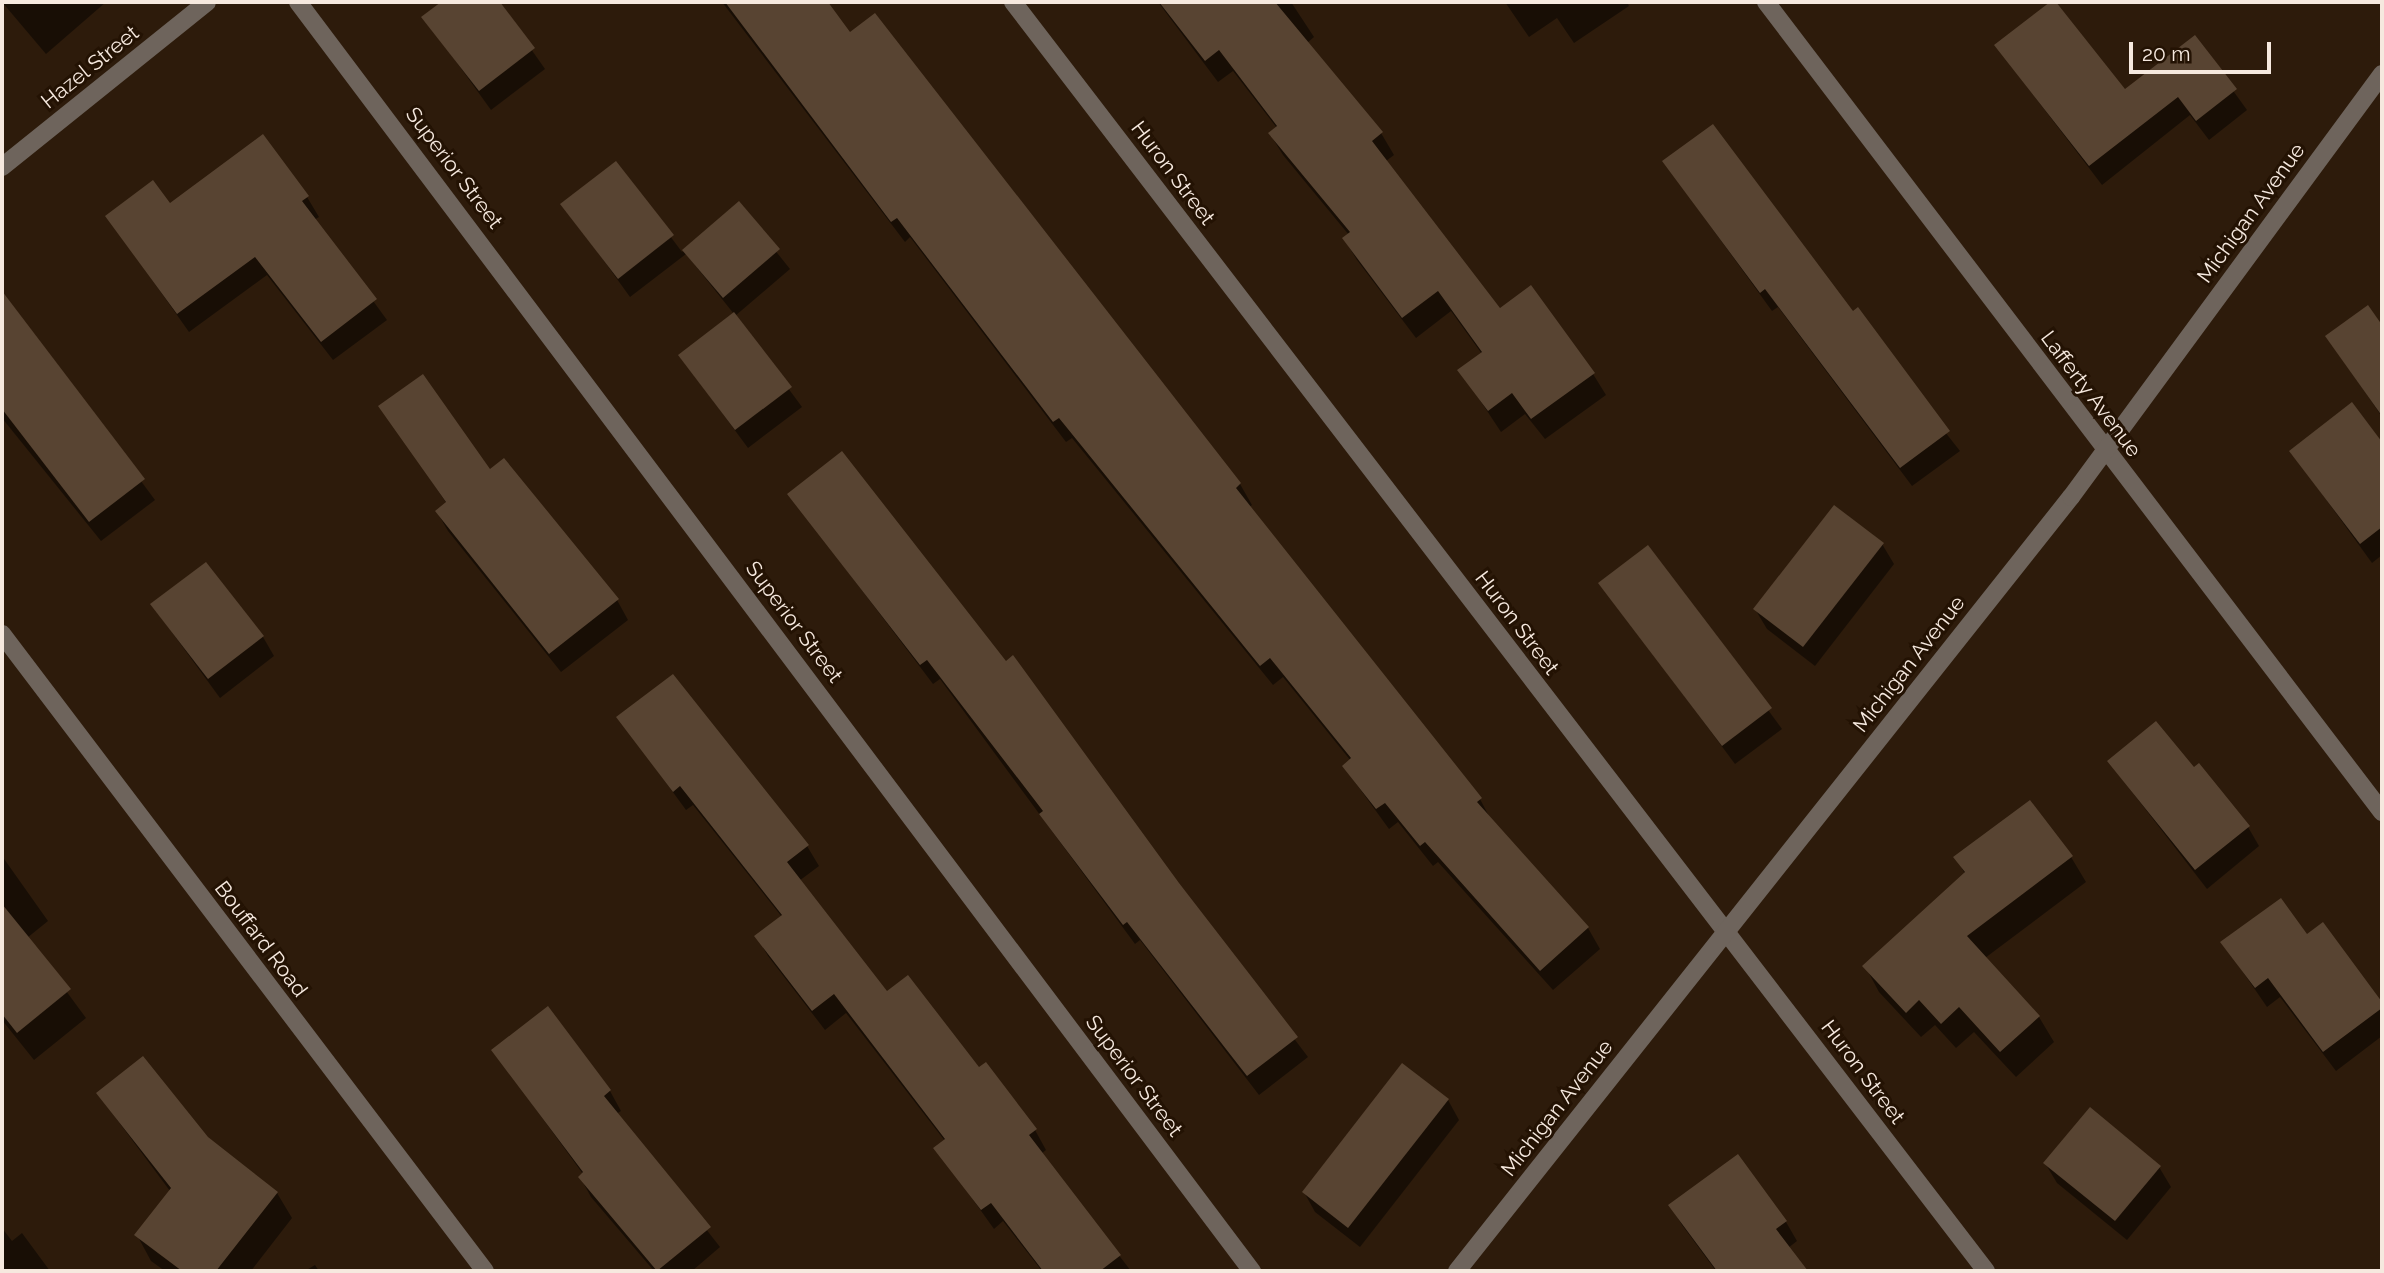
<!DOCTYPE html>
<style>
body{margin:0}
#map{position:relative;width:2384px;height:1273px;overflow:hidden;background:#2d1b0b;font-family:Raleway,sans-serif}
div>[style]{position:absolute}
.shadow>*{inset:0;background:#0007}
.building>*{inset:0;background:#584432}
.minor>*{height:18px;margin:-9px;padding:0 9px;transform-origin:9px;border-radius:9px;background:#6e645c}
span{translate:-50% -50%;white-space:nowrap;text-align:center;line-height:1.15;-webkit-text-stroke:6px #231203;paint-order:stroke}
.street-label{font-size:21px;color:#f6e9df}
.frame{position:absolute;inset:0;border:4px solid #f6e9df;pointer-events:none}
.scale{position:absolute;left:2129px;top:42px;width:142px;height:32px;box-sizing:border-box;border:4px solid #f6e9df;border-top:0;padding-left:9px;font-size:21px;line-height:24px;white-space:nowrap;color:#f6e9df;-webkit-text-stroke:5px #231203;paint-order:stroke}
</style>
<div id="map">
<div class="shadow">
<i style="clip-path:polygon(2px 2px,106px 2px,46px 54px)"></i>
<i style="clip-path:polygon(444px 2px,498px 2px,545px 69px,491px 110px,424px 17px)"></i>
<i style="clip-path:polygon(722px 2px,826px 2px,850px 34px,875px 15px,1240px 484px,1252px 505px,1249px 507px,1480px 799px,1491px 820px,1588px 928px,1600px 949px,1553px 990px,1438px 862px,1433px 866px,1398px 822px,1389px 829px,1344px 767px,1351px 761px,1283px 677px,1273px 685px,1072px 438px,1066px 442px,910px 237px,905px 242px)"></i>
<i style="clip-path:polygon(1158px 2px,1291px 2px,1314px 37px,1307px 43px,1381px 133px,1394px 155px,1386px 161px,1499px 311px,1593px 374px,1606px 395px,1545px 439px,1525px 414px,1501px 432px,1460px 370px,1482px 354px,1451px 311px,1416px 338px,1357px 260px,1344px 239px,1349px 235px,1283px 155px,1270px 134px,1277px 128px,1233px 71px,1218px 82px)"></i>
<i style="clip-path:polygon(1505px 2px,1627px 2px,1629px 6px,1574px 43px,1557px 18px,1529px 37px)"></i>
<i style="clip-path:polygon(2054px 2px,2125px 91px,2195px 38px,2247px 110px,2209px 140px,2190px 115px,2102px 185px,1996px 46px)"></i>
<i style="clip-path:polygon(1664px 162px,1852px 314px,1960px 451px,1912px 486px,1778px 307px,1772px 311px)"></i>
<i style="clip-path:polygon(616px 164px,682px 252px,738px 204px,790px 269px,735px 316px,802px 407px,748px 448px,680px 356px,734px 314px,686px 254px,630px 297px,563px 204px)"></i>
<i style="clip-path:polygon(307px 197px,319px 217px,314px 220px,387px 320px,333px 360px,267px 275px,189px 332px,107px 216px,169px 205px)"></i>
<i style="clip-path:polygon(2px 294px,155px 500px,101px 541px,2px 418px)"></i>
<i style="clip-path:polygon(2367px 307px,2382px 328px,2380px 414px,2327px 336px)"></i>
<i style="clip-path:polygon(2352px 405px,2382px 445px,2382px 555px,2372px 563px,2291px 451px)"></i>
<i style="clip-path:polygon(381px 406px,490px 471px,617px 600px,628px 620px,561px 672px,448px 531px,437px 512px,447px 504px)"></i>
<i style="clip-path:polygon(789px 494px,1177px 884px,1308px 1057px,1259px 1095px,1140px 940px,1135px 944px,940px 679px,933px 684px)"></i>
<i style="clip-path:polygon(1882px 544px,1894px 564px,1815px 666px,1767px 629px,1755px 609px)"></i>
<i style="clip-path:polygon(1648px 547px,1782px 729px,1735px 764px,1601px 584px)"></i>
<i style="clip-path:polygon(152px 605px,263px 637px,274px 656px,220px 698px)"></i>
<i style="clip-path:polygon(618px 717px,807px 846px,819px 866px,799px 881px,886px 994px,979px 1070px,1035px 1130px,1046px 1150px,1041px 1154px,1131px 1271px,1042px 1271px,1003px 1221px,994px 1229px,936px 1148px,945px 1141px,846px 1013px,825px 1030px,768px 956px,757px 937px,782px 917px,693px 805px,686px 810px)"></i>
<i style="clip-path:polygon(2109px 762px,2194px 770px,2248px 827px,2259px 846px,2207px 889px)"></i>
<i style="clip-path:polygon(2px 856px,48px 921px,27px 938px,86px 1018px,34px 1060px,2px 1020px)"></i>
<i style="clip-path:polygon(1956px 857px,2071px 857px,2086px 882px,1985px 958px,2039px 1017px,2054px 1042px,2016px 1077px,1974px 1032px,1956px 1048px,1935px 1025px,1921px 1037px,1879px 992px,1865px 966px,1965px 874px)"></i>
<i style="clip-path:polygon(2323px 925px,2382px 1005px,2382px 1036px,2336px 1071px,2280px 997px,2267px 1007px,2223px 943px,2307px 936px)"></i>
<i style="clip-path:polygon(548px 1009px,610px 1091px,621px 1111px,616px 1114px,720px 1247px,692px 1271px,654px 1271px,591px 1197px,580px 1177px,583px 1174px,493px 1050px)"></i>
<i style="clip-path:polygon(1403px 1065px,1448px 1100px,1459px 1120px,1360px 1247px,1315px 1212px,1304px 1192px)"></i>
<i style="clip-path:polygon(98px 1094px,207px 1139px,277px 1193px,292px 1218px,251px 1271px,165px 1271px,151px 1261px,137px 1235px,170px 1191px)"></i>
<i style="clip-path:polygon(1737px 1156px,1786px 1222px,1797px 1241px,1788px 1248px,1805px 1271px,1716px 1271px,1682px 1225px,1670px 1205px)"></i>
<i style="clip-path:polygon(2045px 1163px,2159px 1167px,2171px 1187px,2127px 1240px,2057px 1183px)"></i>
<i style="clip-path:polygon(2px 1228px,12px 1241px,22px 1233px,50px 1271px,2px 1271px)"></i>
<i style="clip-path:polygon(315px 1265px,319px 1271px,305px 1271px)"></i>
</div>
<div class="building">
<i style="clip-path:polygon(441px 2px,500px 2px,535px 48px,479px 91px,421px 17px)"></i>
<i style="clip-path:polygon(725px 2px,828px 2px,850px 32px,875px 13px,1241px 483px,1236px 488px,1482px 798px,1477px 802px,1589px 927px,1540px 971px,1425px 842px,1420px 846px,1385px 803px,1376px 809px,1342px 766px,1351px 758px,1270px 658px,1260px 666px,1059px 418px,1053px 422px,897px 218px,891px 222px)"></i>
<i style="clip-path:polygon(1159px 2px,1275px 2px,1383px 132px,1372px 141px,1500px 308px,1531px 285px,1595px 373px,1531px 419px,1512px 393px,1488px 411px,1457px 370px,1482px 352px,1438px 291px,1402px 318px,1342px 238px,1350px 232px,1268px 133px,1277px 126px,1219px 50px,1205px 61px)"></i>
<i style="clip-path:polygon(2050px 2px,2056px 2px,2125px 89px,2195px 35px,2237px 89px,2196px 121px,2178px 97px,2089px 166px,1994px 45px)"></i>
<i style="clip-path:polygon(1713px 124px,1853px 311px,1858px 307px,1950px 431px,1900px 468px,1765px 289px,1760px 293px,1662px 161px)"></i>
<i style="clip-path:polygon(263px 134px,309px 196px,302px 201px,377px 299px,321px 342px,255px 257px,177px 314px,105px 216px,153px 180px,170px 203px)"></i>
<i style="clip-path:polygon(616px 161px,674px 235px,618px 279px,560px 204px)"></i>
<i style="clip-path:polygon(739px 201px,780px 249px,723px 298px,682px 250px)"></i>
<i style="clip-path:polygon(2px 291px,145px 479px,89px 522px,2px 409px)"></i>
<i style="clip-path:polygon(2368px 305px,2382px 325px,2382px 416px,2325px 336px)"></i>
<i style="clip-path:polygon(734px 312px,792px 387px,735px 430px,678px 355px)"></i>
<i style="clip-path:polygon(423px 374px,490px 469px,504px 458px,619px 599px,549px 654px,435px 511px,446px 502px,378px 406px)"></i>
<i style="clip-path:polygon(2352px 402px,2382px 442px,2382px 527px,2360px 544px,2289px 451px)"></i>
<i style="clip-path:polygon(842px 451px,1006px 661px,1013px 655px,1179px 883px,1298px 1037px,1247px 1076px,1127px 922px,1123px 925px,1039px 814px,1043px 811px,927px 660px,920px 665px,787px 494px)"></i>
<i style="clip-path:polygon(1834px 505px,1884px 543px,1803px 647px,1753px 609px)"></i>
<i style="clip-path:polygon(1648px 545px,1772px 708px,1722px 746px,1598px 583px)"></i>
<i style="clip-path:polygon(206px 562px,264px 636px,208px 679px,150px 604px)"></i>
<i style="clip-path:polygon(673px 674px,809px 845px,787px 862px,887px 991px,908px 975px,979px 1067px,986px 1062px,1037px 1129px,1029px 1135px,1121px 1255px,1100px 1271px,1043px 1271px,991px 1203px,981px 1210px,933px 1148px,945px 1139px,834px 994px,812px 1011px,754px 936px,782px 915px,680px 786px,673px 792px,616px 717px)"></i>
<i style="clip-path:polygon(2156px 721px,2194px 767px,2199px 763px,2250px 826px,2195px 870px,2107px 761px)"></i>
<i style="clip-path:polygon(2030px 800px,2073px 856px,1967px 936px,2040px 1016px,2000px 1052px,1959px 1007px,1941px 1024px,1919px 1000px,1906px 1013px,1862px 966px,1965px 872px,1953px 857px)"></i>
<i style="clip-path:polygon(2281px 898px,2307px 934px,2323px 922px,2382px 1002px,2382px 1008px,2323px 1052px,2268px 978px,2255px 988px,2220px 942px)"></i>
<i style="clip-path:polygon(2px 904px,71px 989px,17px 1033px,2px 1014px)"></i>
<i style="clip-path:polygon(548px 1006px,611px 1090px,604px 1096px,711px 1227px,657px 1271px,578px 1177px,583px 1172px,491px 1050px)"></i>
<i style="clip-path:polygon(143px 1056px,208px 1137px,278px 1192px,216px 1271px,182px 1271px,134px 1235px,171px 1188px,96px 1093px)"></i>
<i style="clip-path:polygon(1402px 1063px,1449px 1099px,1348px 1228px,1302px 1192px)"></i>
<i style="clip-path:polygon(2090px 1107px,2161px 1166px,2115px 1221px,2043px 1163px)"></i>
<i style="clip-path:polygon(1738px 1154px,1787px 1221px,1776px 1229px,1808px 1271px,1717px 1271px,1668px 1205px)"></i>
</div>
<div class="minor">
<i style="left:298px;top:2px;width:1588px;rotate:53.07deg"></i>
<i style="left:1013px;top:2px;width:1599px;rotate:52.52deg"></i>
<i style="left:1766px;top:2px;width:1018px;rotate:52.75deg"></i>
<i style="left:2px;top:167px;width:263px;rotate:-38.8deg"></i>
<i style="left:2px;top:634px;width:799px;rotate:52.83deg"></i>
<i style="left:1457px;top:1271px;width:988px;rotate:-51.58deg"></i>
<i style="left:2071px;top:497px;width:525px;rotate:-53.68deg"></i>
</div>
<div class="street-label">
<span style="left:90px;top:67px;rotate:-39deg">Hazel Street</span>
<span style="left:454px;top:168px;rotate:53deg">Superior Street</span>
<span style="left:1173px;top:173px;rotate:53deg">Huron Street</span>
<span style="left:2251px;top:213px;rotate:-54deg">Michigan Avenue</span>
<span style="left:2091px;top:394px;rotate:53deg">Lafferty Avenue</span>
<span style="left:794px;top:622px;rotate:53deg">Superior Street</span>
<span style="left:1517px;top:623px;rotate:53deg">Huron Street</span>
<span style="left:1909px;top:664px;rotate:-52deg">Michigan Avenue</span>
<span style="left:261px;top:939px;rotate:53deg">Bouffard Road</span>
<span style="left:1863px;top:1072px;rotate:53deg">Huron Street</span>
<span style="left:1134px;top:1076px;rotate:53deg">Superior Street</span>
<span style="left:1557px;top:1108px;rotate:-52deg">Michigan Avenue</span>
</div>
<div class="frame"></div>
<div class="scale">20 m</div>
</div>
